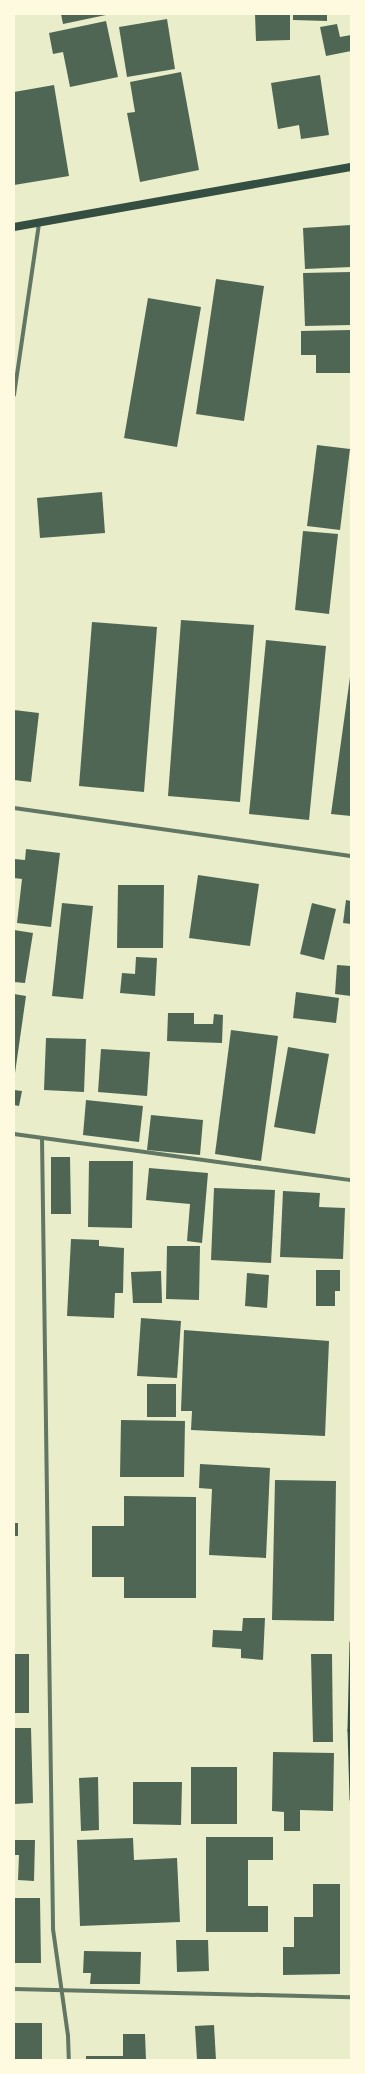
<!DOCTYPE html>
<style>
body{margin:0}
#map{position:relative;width:365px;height:2074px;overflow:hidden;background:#e9edc9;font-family:"Noto Sans",sans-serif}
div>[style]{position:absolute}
.building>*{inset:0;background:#4f6655}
.path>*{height:2.5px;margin:-1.25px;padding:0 1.25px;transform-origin:1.25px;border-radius:1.25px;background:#344e41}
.minor>*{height:4px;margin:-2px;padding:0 2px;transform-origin:2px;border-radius:2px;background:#617663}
.secondary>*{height:8px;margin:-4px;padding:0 4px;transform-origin:4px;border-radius:4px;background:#344e41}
span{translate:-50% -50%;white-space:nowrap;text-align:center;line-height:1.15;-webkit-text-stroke:4px #fefae0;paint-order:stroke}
.frame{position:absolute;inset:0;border:15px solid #fefae0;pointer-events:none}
</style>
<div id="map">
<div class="building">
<i style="clip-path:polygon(61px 14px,106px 14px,106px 15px,63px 24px)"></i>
<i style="clip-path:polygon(255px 14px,290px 14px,290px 40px,256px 41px)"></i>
<i style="clip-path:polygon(293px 14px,327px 14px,327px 21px,293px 20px)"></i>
<i style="clip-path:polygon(167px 19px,175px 69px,127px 77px,119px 27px)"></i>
<i style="clip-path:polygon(106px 21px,118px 77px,70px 87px,63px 52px,53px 54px,49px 33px)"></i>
<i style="clip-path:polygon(337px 24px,340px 37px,351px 35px,351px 51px,326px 56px,320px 27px)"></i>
<i style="clip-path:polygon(181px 72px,199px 170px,140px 182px,127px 113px,135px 112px,130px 82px)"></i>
<i style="clip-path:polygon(320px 75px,329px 135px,301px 139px,299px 125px,278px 129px,271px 83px)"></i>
<i style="clip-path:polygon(54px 85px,69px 176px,14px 185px,14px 92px)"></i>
<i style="clip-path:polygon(351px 225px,351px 267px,305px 269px,303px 228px)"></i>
<i style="clip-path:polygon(351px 272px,351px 325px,305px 326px,303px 273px)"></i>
<i style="clip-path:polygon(216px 279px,264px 286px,244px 421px,196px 414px)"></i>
<i style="clip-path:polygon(148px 298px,201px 307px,177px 447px,124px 438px)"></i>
<i style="clip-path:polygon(351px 330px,351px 373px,316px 373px,316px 355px,301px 355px,301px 331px)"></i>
<i style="clip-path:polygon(317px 445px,350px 449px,340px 530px,307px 526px)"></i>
<i style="clip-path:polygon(102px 492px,105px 533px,40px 538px,37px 498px)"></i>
<i style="clip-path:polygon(303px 531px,338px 534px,329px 614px,295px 610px)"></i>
<i style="clip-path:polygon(181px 620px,254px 625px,240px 802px,168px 796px)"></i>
<i style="clip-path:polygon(92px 622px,157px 627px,144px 792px,79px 786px)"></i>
<i style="clip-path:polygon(266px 640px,326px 646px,309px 820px,249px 814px)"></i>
<i style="clip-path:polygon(351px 670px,351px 816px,331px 814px)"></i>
<i style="clip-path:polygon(14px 710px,39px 713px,31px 782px,14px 780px)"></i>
<i style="clip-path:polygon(26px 849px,60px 853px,51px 927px,17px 923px,22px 879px,14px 878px,14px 859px,25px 860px)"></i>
<i style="clip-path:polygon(198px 875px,259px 884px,250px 946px,189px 938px)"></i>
<i style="clip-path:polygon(118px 885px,164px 885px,163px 948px,117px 948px)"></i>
<i style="clip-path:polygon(346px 900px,351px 901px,351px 924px,343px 923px)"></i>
<i style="clip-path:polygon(62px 903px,93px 906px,83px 999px,52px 996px)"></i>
<i style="clip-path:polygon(312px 903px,336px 909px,324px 960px,300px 954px)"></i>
<i style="clip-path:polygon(14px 930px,33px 933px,25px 983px,14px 982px)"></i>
<i style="clip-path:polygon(136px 957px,157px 958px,155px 996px,120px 993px,122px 973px,135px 974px)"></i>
<i style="clip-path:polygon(337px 965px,351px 966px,351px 996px,335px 994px)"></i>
<i style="clip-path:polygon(296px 992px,339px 998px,336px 1023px,293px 1018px)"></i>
<i style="clip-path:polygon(14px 994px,26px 996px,15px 1073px,14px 1073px)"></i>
<i style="clip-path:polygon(168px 1013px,194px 1013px,194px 1024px,213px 1024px,214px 1014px,223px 1015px,222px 1043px,167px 1041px)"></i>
<i style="clip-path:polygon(231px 1030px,278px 1036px,261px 1161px,215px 1154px)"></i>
<i style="clip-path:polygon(46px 1038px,86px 1039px,84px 1092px,44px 1090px)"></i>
<i style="clip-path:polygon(288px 1047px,329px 1054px,315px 1134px,274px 1127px)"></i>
<i style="clip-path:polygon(101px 1049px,150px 1052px,147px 1096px,98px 1092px)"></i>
<i style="clip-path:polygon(14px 1090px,22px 1091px,19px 1106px,14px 1105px)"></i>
<i style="clip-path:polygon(86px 1100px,143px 1106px,139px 1142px,83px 1135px)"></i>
<i style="clip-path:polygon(151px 1115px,203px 1120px,200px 1155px,147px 1150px)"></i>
<i style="clip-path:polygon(51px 1157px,70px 1157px,71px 1214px,51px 1214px)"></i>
<i style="clip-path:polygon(89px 1161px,133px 1161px,132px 1228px,88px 1227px)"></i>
<i style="clip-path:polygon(149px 1168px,208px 1173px,202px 1243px,187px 1241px,190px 1204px,146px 1200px)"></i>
<i style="clip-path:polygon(214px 1188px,275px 1190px,271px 1263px,211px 1260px)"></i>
<i style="clip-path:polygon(283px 1191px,320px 1193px,319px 1207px,345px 1208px,343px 1259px,280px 1257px)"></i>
<i style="clip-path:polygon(71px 1239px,99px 1240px,99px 1246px,124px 1248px,123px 1293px,115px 1293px,114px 1318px,67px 1316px)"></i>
<i style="clip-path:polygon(167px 1246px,200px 1246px,199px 1300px,166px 1299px)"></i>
<i style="clip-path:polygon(316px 1270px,340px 1270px,340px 1291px,335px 1291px,335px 1306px,316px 1306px)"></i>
<i style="clip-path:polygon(161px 1271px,162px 1303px,133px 1303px,131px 1272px)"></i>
<i style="clip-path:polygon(247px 1273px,269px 1275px,267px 1308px,245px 1306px)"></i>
<i style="clip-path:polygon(141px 1318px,181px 1321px,177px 1378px,137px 1376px)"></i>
<i style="clip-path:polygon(184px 1330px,329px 1341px,325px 1436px,191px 1430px,192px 1411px,181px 1411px)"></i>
<i style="clip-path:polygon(147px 1384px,176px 1384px,176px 1417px,147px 1417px)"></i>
<i style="clip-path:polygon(121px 1420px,185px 1421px,184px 1477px,120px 1477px)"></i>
<i style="clip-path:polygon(200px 1464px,270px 1468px,266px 1558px,209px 1555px,212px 1489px,199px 1488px)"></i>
<i style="clip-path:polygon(275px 1480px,336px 1481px,334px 1621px,272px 1620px)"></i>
<i style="clip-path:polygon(124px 1496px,196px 1497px,196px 1598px,124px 1598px,124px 1577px,92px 1577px,92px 1526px,124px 1526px)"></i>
<i style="clip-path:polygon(14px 1523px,18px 1523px,18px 1536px,14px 1536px)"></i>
<i style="clip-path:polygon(243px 1618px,265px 1618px,263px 1660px,241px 1658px,241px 1649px,212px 1647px,213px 1630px,242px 1631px)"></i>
<i style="clip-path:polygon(14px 1654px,29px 1654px,29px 1713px,14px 1713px)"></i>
<i style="clip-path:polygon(311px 1654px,332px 1654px,333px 1742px,313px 1742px)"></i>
<i style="clip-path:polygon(14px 1728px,31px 1728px,33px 1803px,14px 1804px)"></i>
<i style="clip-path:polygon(273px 1752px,334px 1753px,333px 1811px,300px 1810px,300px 1831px,284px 1831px,284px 1812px,272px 1811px)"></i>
<i style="clip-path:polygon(191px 1767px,237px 1767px,237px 1824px,191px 1824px)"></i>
<i style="clip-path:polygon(98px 1777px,99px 1830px,81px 1831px,79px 1778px)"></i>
<i style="clip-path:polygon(133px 1782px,182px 1782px,181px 1825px,133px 1824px)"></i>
<i style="clip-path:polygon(206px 1837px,273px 1837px,273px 1860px,248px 1860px,248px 1906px,268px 1906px,268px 1932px,206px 1932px)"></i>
<i style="clip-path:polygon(133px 1838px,134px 1860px,177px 1858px,180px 1922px,80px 1926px,77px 1840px)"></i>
<i style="clip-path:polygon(14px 1840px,35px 1840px,34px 1881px,18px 1880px,19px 1855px,14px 1855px)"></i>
<i style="clip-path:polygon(313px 1884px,340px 1884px,340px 1974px,283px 1975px,283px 1947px,294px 1947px,294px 1917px,313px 1917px)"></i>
<i style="clip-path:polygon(14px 1898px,40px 1898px,41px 1963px,14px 1963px)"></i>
<i style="clip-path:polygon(176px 1940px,208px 1940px,209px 1971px,177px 1972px)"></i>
<i style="clip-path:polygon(84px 1951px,141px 1952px,140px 1984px,90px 1984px,91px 1973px,83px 1973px)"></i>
<i style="clip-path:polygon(14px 2023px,42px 2023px,42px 2059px,14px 2059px)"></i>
<i style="clip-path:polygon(214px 2025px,216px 2060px,197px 2060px,195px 2026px)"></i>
<i style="clip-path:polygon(123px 2034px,145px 2034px,146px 2060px,86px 2060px,86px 2056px,123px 2056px)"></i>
</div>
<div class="path">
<i style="left:351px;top:1642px;width:88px;rotate:91.3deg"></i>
<i style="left:349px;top:1730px;width:69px;rotate:88.3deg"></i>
</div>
<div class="minor">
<i style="left:14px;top:395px;width:174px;rotate:-81.7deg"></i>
<i style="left:14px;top:808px;width:340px;rotate:8.1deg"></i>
<i style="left:14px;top:1134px;width:340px;rotate:7.8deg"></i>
<i style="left:42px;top:1138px;width:791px;rotate:89.2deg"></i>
<i style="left:53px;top:1929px;width:108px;rotate:82deg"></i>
<i style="left:68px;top:2036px;width:24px;rotate:88deg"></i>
<i style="left:14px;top:1989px;width:337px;rotate:1.4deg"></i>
</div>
<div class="secondary">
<i style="left:14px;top:227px;width:342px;rotate:-10.1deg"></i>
</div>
<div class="frame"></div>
</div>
